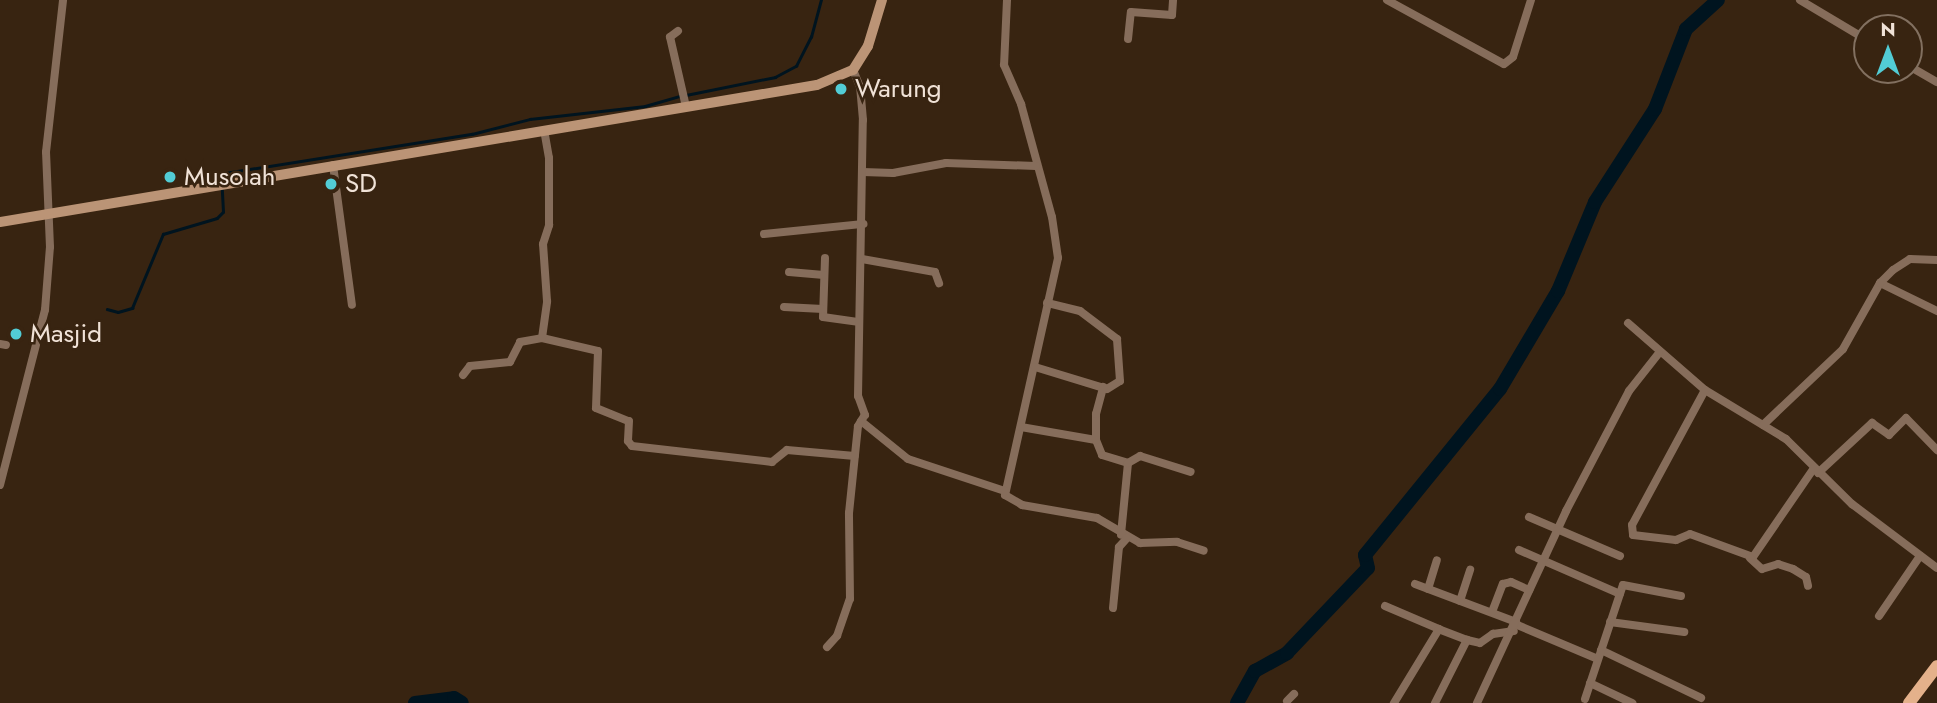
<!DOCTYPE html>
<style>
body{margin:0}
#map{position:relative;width:1937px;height:703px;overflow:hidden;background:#382411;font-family:Jost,sans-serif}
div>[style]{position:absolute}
.stream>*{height:2.5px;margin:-1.25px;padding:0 1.25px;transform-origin:1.25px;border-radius:1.25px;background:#00141f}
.river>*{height:14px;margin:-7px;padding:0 7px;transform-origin:7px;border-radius:7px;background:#00141f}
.street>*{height:8px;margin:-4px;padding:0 4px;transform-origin:4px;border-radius:4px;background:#866d5b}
.secondary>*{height:10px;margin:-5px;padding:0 5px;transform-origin:5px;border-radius:5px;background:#bb9476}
.primary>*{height:12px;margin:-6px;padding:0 6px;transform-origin:6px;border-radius:6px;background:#e4b18b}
.dots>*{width:19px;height:19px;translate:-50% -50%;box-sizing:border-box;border:4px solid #382411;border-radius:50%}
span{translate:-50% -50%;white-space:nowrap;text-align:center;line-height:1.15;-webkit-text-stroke:5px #382411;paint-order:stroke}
.poi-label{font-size:26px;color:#f0e2d7}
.left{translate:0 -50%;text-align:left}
.north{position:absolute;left:1853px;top:14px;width:70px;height:70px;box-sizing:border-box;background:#382411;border:2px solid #827060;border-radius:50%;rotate:0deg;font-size:19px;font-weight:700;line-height:28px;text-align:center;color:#f0e2d7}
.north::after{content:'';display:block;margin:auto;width:24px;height:32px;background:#52ccd5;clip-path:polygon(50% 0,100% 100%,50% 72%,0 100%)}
</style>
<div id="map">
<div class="stream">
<i style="left:686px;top:95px;width:91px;rotate:-11.4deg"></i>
<i style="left:775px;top:77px;width:24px;rotate:-28deg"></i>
<i style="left:796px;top:66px;width:33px;rotate:-63deg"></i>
<i style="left:811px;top:37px;width:38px;rotate:-75deg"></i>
<i style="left:221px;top:183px;width:9px;rotate:-96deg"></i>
<i style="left:220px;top:174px;width:11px;rotate:-10deg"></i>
<i style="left:231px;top:172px;width:244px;rotate:-9deg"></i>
<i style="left:472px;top:134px;width:60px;rotate:-14.5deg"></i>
<i style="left:530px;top:119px;width:116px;rotate:-6.4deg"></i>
<i style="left:645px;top:106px;width:36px;rotate:-16deg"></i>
<i style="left:107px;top:309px;width:11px;rotate:15deg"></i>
<i style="left:118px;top:312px;width:15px;rotate:-16deg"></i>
<i style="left:132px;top:308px;width:80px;rotate:-67.3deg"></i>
<i style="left:163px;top:234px;width:56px;rotate:-16.5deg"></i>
<i style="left:217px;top:218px;width:8px;rotate:-45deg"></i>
<i style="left:223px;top:212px;width:22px;rotate:-93deg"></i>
</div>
<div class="river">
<i style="left:415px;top:703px;width:39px;rotate:-7deg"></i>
<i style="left:454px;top:698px;width:9px;rotate:32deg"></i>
<i style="left:1237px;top:703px;width:37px;rotate:-61deg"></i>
<i style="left:1255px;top:671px;width:37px;rotate:-29deg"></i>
<i style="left:1287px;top:653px;width:117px;rotate:-46.4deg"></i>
<i style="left:1368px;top:568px;width:13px;rotate:-103deg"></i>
<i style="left:1365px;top:555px;width:214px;rotate:-50.9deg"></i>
<i style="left:1500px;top:389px;width:114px;rotate:-59.4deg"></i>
<i style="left:1558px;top:291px;width:96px;rotate:-67.4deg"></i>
<i style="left:1595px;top:202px;width:111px;rotate:-57.2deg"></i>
<i style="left:1655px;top:109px;width:86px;rotate:-68.8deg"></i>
<i style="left:1686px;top:29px;width:43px;rotate:-42.2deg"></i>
</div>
<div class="street">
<i style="left:1007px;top:0;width:65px;rotate:92.6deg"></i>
<i style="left:1004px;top:65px;width:43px;rotate:66.4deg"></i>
<i style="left:1021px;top:104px;width:117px;rotate:74.7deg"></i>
<i style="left:1052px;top:217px;width:41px;rotate:81.7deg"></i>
<i style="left:1058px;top:258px;width:243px;rotate:102.6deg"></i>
<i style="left:1005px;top:495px;width:20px;rotate:30deg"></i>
<i style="left:1022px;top:505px;width:76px;rotate:9.8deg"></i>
<i style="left:1097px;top:518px;width:50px;rotate:30.2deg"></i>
<i style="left:1140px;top:543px;width:37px;rotate:-2deg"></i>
<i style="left:1177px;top:542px;width:28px;rotate:18deg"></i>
<i style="left:1387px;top:0;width:133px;rotate:28.7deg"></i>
<i style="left:1504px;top:64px;width:11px;rotate:-38deg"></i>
<i style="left:1513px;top:57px;width:60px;rotate:-72.5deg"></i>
<i style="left:1800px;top:0;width:78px;rotate:30.8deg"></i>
<i style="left:678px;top:31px;width:10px;rotate:143deg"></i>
<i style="left:670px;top:37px;width:72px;rotate:77.1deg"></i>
<i style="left:1128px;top:39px;width:27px;rotate:-84deg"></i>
<i style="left:1131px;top:12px;width:41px;rotate:4.2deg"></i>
<i style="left:1172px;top:15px;width:15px;rotate:-86deg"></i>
<i style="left:1909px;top:66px;width:32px;rotate:30deg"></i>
<i style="left:333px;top:165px;width:141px;rotate:82.3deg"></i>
<i style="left:863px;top:172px;width:30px;rotate:2deg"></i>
<i style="left:893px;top:173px;width:54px;rotate:-10.7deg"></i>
<i style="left:946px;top:163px;width:90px;rotate:1.9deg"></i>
<i style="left:764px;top:234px;width:100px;rotate:-5.8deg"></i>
<i style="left:825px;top:258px;width:59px;rotate:91.9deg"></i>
<i style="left:823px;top:317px;width:35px;rotate:8deg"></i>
<i style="left:862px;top:259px;width:74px;rotate:10.1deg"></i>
<i style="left:935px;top:272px;width:12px;rotate:70deg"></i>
<i style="left:789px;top:272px;width:35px;rotate:5deg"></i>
<i style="left:1880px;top:283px;width:64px;rotate:26.2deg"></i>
<i style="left:784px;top:307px;width:39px;rotate:3deg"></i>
<i style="left:1628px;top:323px;width:102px;rotate:41deg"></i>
<i style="left:1705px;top:390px;width:95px;rotate:31.2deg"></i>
<i style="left:1786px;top:439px;width:93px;rotate:44.6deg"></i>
<i style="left:1852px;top:504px;width:106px;rotate:37deg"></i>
<i style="left:542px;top:338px;width:57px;rotate:13.1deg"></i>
<i style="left:598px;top:351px;width:57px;rotate:92deg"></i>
<i style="left:596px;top:408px;width:35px;rotate:22deg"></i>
<i style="left:629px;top:421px;width:20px;rotate:93deg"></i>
<i style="left:628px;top:441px;width:6px;rotate:51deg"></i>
<i style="left:632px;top:446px;width:141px;rotate:6.5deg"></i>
<i style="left:772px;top:462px;width:19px;rotate:-39deg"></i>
<i style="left:787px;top:450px;width:68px;rotate:5deg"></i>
<i style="left:0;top:344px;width:6px;rotate:9deg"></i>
<i style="left:1035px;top:367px;width:75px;rotate:17deg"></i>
<i style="left:1107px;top:389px;width:15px;rotate:-32deg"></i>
<i style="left:1120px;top:381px;width:42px;rotate:-94.1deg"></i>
<i style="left:1117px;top:339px;width:46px;rotate:-142.9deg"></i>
<i style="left:1080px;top:311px;width:34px;rotate:-166deg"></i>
<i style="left:463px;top:375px;width:11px;rotate:-52deg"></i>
<i style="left:470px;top:366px;width:40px;rotate:-5.7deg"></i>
<i style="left:510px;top:362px;width:22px;rotate:-63deg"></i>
<i style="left:520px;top:342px;width:22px;rotate:-10deg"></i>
<i style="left:542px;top:338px;width:37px;rotate:-82deg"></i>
<i style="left:547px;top:301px;width:57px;rotate:-94deg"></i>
<i style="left:543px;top:244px;width:20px;rotate:-72deg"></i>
<i style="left:549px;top:225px;width:67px;rotate:-90deg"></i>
<i style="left:549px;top:158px;width:28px;rotate:-100deg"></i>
<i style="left:1705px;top:390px;width:153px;rotate:118.4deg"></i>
<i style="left:1632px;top:525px;width:10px;rotate:84deg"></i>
<i style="left:1633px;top:535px;width:43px;rotate:6.6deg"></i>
<i style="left:1676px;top:540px;width:15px;rotate:-23deg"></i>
<i style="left:1690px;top:534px;width:67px;rotate:20.1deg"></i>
<i style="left:1753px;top:557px;width:108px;rotate:-55.6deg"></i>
<i style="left:861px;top:421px;width:60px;rotate:39deg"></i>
<i style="left:908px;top:459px;width:102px;rotate:18.3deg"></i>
<i style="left:1763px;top:425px;width:110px;rotate:-43.5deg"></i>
<i style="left:1843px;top:349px;width:76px;rotate:-60.7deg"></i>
<i style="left:1880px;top:283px;width:18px;rotate:-45deg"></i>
<i style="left:1893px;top:270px;width:20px;rotate:-33deg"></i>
<i style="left:1910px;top:259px;width:27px;rotate:2deg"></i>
<i style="left:1021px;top:427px;width:76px;rotate:9.8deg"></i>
<i style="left:1096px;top:440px;width:16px;rotate:68deg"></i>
<i style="left:1102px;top:455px;width:27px;rotate:17deg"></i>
<i style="left:1128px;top:463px;width:72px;rotate:95.6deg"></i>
<i style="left:1096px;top:440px;width:26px;rotate:-90deg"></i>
<i style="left:1096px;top:414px;width:28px;rotate:-75deg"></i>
<i style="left:1128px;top:463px;width:14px;rotate:-30deg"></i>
<i style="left:1140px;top:456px;width:53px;rotate:17.4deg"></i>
<i style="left:1818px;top:473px;width:74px;rotate:-42.8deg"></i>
<i style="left:1872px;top:423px;width:21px;rotate:35deg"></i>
<i style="left:1889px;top:435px;width:24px;rotate:-45deg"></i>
<i style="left:1906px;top:418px;width:45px;rotate:45.9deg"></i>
<i style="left:0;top:485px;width:181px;rotate:-75.6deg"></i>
<i style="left:45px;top:310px;width:63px;rotate:-85.5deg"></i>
<i style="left:50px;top:247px;width:95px;rotate:-92.4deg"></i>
<i style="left:46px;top:152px;width:153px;rotate:-83.6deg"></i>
<i style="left:1529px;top:517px;width:99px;rotate:23.2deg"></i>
<i style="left:1519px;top:550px;width:110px;rotate:23.5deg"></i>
<i style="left:1750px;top:558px;width:16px;rotate:43deg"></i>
<i style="left:1762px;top:569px;width:17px;rotate:-17deg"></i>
<i style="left:1778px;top:564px;width:16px;rotate:18deg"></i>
<i style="left:1793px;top:569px;width:15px;rotate:32deg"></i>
<i style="left:1806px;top:577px;width:9px;rotate:77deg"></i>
<i style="left:1415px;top:584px;width:108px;rotate:20.6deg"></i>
<i style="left:1428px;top:589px;width:30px;rotate:-73deg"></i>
<i style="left:1460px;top:601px;width:33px;rotate:-72deg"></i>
<i style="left:1385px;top:606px;width:59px;rotate:23.1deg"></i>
<i style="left:1439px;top:629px;width:87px;rotate:121.3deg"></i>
<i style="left:1113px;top:608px;width:61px;rotate:-84.4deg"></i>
<i style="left:1119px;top:547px;width:12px;rotate:-48deg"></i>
<i style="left:1492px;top:612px;width:30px;rotate:-69deg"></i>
<i style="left:1503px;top:584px;width:8px;rotate:-14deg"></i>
<i style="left:1511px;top:582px;width:20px;rotate:24deg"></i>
<i style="left:1879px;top:616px;width:73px;rotate:-55.7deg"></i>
<i style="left:1610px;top:622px;width:75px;rotate:7.7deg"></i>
<i style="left:1515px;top:624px;width:90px;rotate:22.9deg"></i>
<i style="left:1467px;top:640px;width:13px;rotate:13deg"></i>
<i style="left:1480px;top:643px;width:16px;rotate:-35deg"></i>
<i style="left:1493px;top:634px;width:21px;rotate:-8deg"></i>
<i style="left:827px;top:647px;width:15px;rotate:-48deg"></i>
<i style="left:837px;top:636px;width:39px;rotate:-71deg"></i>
<i style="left:850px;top:599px;width:86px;rotate:-90.7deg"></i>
<i style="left:849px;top:513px;width:87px;rotate:-84.1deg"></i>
<i style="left:858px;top:426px;width:13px;rotate:-58deg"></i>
<i style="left:865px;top:415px;width:20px;rotate:-110deg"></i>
<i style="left:858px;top:396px;width:276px;rotate:-89deg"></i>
<i style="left:863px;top:120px;width:33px;rotate:-95deg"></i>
<i style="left:860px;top:87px;width:18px;rotate:-112deg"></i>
<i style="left:1601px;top:650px;width:111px;rotate:25.6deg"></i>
<i style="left:1590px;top:683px;width:47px;rotate:25.5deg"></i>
<i style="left:1585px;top:699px;width:120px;rotate:-71.6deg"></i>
<i style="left:1623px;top:585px;width:59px;rotate:10.7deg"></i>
<i style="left:1287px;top:701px;width:10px;rotate:-45deg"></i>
<i style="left:1435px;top:703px;width:71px;rotate:-63.1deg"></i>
<i style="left:1467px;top:640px;width:30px;rotate:-159deg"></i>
<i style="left:1477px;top:703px;width:212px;rotate:-65.1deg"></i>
<i style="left:1566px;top:511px;width:136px;rotate:-62.3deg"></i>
<i style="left:1629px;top:391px;width:48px;rotate:-51.7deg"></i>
</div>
<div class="secondary">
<i style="left:0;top:222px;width:828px;rotate:-9.52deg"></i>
<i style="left:817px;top:85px;width:39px;rotate:-23deg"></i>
<i style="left:853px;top:70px;width:28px;rotate:-58deg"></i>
<i style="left:868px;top:46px;width:48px;rotate:-73.1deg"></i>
</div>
<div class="primary">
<i style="left:1909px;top:703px;width:46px;rotate:-52.9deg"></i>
</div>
<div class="dots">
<i style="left:841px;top:89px;background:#52ccd5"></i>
<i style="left:170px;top:177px;background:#52ccd5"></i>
<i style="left:331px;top:184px;background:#52ccd5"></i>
<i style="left:16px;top:334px;background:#52ccd5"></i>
</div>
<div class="poi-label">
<span class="left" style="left:855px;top:89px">Warung</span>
<span class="left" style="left:184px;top:177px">Musolah</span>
<span class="left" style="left:345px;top:184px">SD</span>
<span class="left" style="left:30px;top:334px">Masjid</span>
</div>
<div class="north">N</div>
</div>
